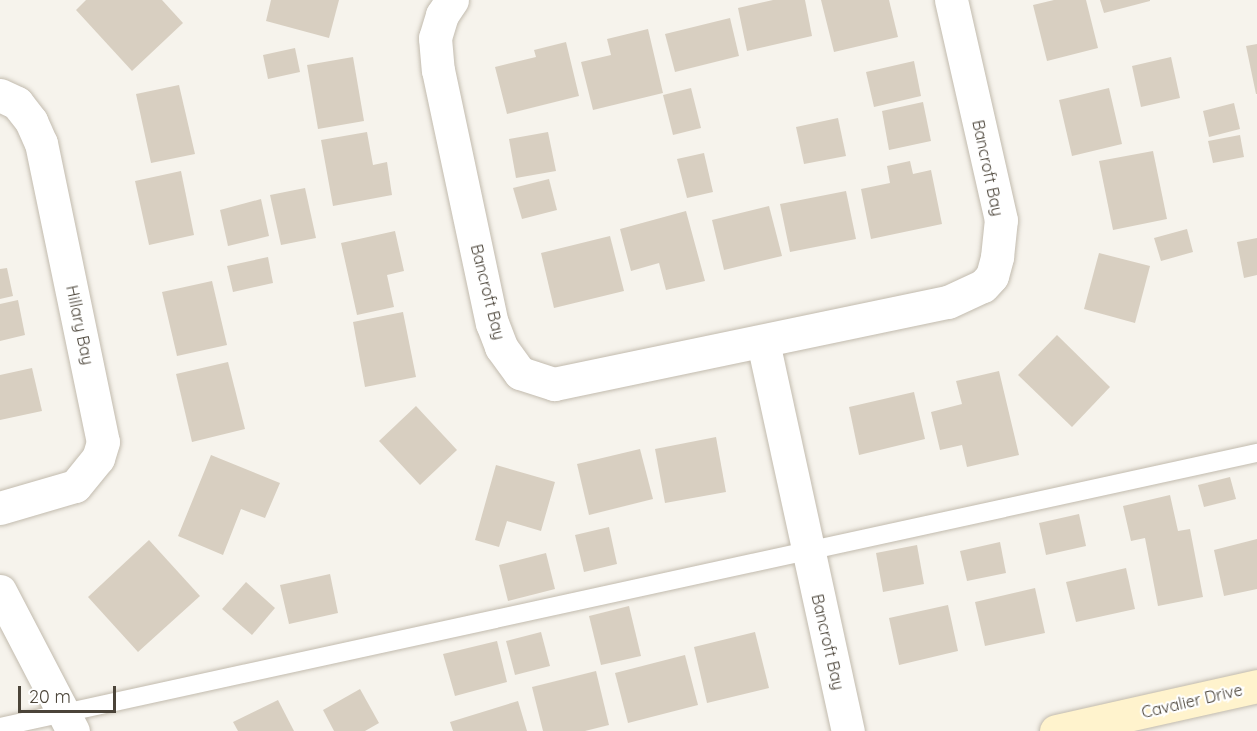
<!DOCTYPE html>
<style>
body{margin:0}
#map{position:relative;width:1257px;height:731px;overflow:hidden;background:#f6f3ec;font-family:Quicksand,sans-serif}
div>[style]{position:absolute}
.building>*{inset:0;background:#d8cfc1}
.roads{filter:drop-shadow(0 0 2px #c2bbae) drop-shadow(0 0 2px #c2bbae)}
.lane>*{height:18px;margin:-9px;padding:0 9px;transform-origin:9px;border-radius:9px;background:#fff}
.street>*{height:33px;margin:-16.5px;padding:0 16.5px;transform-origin:16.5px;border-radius:16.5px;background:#fff}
.secondary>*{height:33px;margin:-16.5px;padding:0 16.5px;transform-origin:16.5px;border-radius:16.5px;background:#fff3cd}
span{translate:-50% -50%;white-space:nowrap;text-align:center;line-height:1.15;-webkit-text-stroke:4.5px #fff;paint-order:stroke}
.street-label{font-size:16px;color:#4b4439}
.scale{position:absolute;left:18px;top:686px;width:98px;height:27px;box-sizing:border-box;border:3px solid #4b4439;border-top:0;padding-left:8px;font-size:18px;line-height:21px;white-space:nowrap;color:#4b4439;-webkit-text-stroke:4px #fff;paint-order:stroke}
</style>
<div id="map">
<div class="building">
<i style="clip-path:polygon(86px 0,162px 0,183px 23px,132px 71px,76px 10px)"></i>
<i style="clip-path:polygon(271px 0,339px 0,329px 38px,266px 21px)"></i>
<i style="clip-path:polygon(773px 0,805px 0,812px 36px,747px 51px,738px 8px)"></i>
<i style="clip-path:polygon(821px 0,889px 0,898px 37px,834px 52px)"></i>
<i style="clip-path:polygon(1054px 0,1086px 0,1098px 48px,1047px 61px,1033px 5px)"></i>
<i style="clip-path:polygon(1100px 0,1150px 0,1150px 1px,1104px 13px)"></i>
<i style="clip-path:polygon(730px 18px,739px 56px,675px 72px,665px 34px)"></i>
<i style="clip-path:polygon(648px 29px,663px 93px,593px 110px,581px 62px,611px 55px,607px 39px)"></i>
<i style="clip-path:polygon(566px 42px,579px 96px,507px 114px,495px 67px,536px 57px,534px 50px)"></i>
<i style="clip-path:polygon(1257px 44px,1257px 94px,1256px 94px,1246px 46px)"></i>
<i style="clip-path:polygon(295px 48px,300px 72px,268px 79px,263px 55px)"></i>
<i style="clip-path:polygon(353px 57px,364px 121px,318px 129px,307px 65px)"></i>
<i style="clip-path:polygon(1171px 57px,1180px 98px,1141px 107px,1132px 66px)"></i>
<i style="clip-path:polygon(914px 61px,921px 96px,874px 107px,866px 72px)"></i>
<i style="clip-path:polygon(179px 85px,195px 154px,151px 163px,136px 94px)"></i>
<i style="clip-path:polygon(691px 88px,701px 128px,673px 135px,663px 95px)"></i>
<i style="clip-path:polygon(1109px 88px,1122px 144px,1072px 156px,1059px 100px)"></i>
<i style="clip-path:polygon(923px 102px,931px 141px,889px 150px,882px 111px)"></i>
<i style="clip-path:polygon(1234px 103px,1240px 129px,1209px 137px,1203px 111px)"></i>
<i style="clip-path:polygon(838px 118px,846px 156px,804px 164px,796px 127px)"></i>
<i style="clip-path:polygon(367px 132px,373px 165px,387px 162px,392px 195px,333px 206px,321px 140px)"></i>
<i style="clip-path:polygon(548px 132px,556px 171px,516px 178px,509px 139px)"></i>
<i style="clip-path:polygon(1240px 135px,1244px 157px,1213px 163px,1208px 141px)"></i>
<i style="clip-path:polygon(1153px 151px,1167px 219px,1113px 230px,1099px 161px)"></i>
<i style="clip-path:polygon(704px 153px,713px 192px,687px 198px,677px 159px)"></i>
<i style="clip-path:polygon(910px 161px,913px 174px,931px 170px,942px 224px,871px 239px,861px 189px,890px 183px,887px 166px)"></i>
<i style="clip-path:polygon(181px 171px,194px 235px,149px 245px,135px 181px)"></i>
<i style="clip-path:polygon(549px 179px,557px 210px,522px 219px,513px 188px)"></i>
<i style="clip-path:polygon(305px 188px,316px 238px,281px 245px,270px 195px)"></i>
<i style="clip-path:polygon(846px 191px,856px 239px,790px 252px,780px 204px)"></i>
<i style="clip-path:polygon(261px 199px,269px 236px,228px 246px,220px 210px)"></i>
<i style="clip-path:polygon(769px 206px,782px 256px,724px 270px,712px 220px)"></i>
<i style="clip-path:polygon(686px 211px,705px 281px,666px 290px,659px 263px,631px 271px,620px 229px)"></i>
<i style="clip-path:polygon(1187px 229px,1193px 252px,1161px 261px,1154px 238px)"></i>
<i style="clip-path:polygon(395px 231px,404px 271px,387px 275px,394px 307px,357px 315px,341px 243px)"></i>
<i style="clip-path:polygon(610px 236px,624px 291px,554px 308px,541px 253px)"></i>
<i style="clip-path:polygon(1257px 238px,1257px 275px,1244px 278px,1237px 242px)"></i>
<i style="clip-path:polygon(1099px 253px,1150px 266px,1135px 323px,1084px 309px)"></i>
<i style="clip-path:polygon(268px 257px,273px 283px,233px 292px,227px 266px)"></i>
<i style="clip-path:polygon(7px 268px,13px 296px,0 299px,0 269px)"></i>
<i style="clip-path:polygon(212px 281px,227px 345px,177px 356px,162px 292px)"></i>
<i style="clip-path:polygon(18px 300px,25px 335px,0 341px,0 304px)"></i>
<i style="clip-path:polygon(403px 312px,416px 377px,365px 387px,353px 322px)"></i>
<i style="clip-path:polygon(1057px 335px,1110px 387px,1072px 427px,1018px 375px)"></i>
<i style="clip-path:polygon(228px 362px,245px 429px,192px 442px,176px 374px)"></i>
<i style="clip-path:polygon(32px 368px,42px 411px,0 420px,0 375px)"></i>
<i style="clip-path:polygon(999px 371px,1019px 455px,967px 467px,962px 445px,940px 450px,931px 412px,962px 404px,956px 381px)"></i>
<i style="clip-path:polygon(914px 392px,925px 439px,859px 455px,849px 407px)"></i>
<i style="clip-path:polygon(416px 406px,457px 450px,420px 485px,379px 441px)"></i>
<i style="clip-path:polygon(716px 437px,726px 492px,665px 503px,655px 449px)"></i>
<i style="clip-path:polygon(640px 449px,653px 499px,589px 515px,577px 464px)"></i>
<i style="clip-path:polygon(211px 455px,280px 483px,265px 518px,241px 509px,223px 555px,178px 536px)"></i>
<i style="clip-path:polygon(496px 465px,555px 482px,541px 531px,507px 521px,499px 547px,475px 540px)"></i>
<i style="clip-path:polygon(1230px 477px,1236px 499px,1204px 507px,1198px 485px)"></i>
<i style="clip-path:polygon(1170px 495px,1178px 531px,1190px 529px,1203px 597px,1158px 606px,1145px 538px,1131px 541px,1123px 506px)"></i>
<i style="clip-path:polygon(1079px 514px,1086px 546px,1046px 555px,1039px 523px)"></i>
<i style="clip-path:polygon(609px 527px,617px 564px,584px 572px,575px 535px)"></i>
<i style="clip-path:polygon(1257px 539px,1257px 589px,1224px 596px,1214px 550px)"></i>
<i style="clip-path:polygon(149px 540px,200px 596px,138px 652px,88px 597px)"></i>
<i style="clip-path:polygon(1000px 542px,1006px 573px,967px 581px,960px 551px)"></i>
<i style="clip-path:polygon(917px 545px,924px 584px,883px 592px,876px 553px)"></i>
<i style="clip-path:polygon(546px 553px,555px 589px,508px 601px,499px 565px)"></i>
<i style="clip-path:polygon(1126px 568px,1135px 609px,1076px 622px,1066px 582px)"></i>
<i style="clip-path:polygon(330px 574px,338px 613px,289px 624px,280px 585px)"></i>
<i style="clip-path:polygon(246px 582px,275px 608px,252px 635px,222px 609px)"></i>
<i style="clip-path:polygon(1035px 588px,1045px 633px,985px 646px,975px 602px)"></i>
<i style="clip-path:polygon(948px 605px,958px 651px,899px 665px,889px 618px)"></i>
<i style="clip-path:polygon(629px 606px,641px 656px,601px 665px,589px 616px)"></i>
<i style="clip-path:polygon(541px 632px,550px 666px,515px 675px,506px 641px)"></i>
<i style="clip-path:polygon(755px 632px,769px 688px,707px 703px,694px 647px)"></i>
<i style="clip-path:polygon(497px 641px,507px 682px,455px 696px,443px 654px)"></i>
<i style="clip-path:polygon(685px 655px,698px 705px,628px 723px,615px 673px)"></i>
<i style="clip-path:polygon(596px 671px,609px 725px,585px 731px,543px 731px,532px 687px)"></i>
<i style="clip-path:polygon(360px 689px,379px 723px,365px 731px,334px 731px,323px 710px)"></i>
<i style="clip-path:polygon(278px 700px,294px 731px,238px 731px,233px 722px)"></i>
<i style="clip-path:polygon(518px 701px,527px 731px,453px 731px,450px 722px)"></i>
</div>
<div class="roads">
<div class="lane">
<i style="left:0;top:727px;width:1287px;rotate:-12.3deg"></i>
</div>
<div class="street">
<i style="left:452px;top:0;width:18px;rotate:124deg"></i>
<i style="left:442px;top:15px;width:24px;rotate:107deg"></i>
<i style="left:435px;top:38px;width:32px;rotate:85deg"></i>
<i style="left:438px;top:70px;width:259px;rotate:78deg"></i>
<i style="left:492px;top:323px;width:26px;rotate:69deg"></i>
<i style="left:501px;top:347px;width:32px;rotate:54deg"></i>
<i style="left:520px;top:373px;width:36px;rotate:18deg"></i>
<i style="left:554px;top:384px;width:402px;rotate:-11.8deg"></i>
<i style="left:948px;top:302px;width:38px;rotate:-25deg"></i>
<i style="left:983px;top:286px;width:13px;rotate:-48deg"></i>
<i style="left:992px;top:276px;width:20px;rotate:-75deg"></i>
<i style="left:997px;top:257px;width:37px;rotate:-84deg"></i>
<i style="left:1001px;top:220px;width:226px;rotate:-102.8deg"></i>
<i style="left:0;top:95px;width:19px;rotate:25deg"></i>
<i style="left:17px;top:103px;width:23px;rotate:52deg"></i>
<i style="left:31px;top:121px;width:24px;rotate:66deg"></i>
<i style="left:41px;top:143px;width:305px;rotate:78.3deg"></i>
<i style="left:103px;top:442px;width:17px;rotate:107deg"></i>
<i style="left:98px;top:458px;width:36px;rotate:129deg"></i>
<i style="left:75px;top:486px;width:78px;rotate:163.7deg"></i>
<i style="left:763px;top:342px;width:398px;rotate:77.7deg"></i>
<i style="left:0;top:591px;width:158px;rotate:62.5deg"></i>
</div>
<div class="secondary">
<i style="left:1056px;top:731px;width:206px;rotate:-12.6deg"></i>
</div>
</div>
<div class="street-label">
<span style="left:988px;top:168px;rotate:78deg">Bancroft Bay</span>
<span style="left:488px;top:292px;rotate:76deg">Bancroft Bay</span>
<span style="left:80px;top:325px;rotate:78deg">Hillary Bay</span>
<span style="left:828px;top:642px;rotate:77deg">Bancroft Bay</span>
<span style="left:1192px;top:701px;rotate:-13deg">Cavalier Drive</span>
</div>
<div class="scale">20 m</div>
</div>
